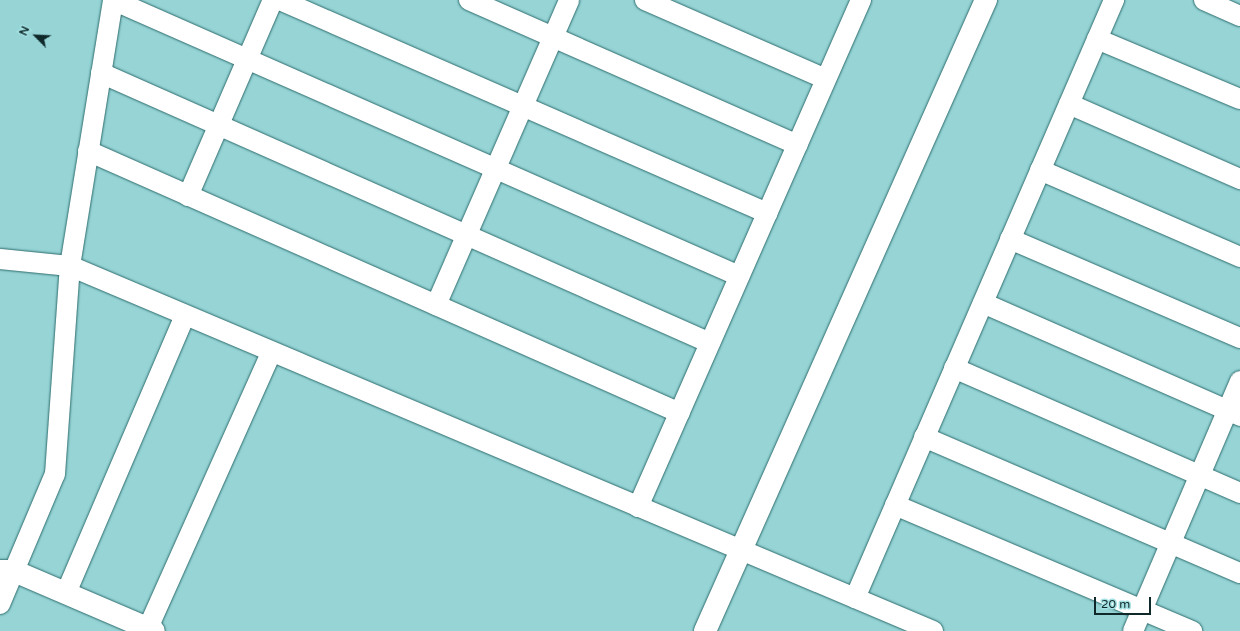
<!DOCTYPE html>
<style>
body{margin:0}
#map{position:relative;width:1240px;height:631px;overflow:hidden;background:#96d4d6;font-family:"Varela Round",sans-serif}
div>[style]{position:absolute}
.roads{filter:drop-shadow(0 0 1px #2e6c6d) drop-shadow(0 0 1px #2e6c6d)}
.minor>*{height:20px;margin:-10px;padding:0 10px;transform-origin:10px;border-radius:10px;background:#fff}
.tertiary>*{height:22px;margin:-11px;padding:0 11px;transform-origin:11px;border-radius:11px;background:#fff}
span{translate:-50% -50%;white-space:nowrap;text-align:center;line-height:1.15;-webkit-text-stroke:4px #a3e1e3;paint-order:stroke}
.north{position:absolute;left:16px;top:16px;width:40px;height:40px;-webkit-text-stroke:3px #a3e1e3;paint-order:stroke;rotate:294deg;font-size:11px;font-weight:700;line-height:16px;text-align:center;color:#0f2829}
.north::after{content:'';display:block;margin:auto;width:14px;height:18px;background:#0f2829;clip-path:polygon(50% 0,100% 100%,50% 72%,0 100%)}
.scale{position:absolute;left:1094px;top:597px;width:57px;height:18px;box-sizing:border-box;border:2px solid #0f2829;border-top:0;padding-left:5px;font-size:12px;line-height:14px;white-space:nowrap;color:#0f2829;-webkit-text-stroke:3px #a3e1e3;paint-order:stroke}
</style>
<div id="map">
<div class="roads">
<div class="minor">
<i style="left:113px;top:0;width:684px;rotate:23.79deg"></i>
<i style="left:280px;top:0;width:532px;rotate:23.62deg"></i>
<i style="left:469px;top:0;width:359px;rotate:23.8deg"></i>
<i style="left:645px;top:0;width:197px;rotate:23.6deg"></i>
<i style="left:1204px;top:0;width:39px;rotate:24deg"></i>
<i style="left:1097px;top:39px;width:155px;rotate:22.8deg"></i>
<i style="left:101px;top:73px;width:666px;rotate:23.91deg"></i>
<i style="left:1069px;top:104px;width:187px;rotate:23.7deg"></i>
<i style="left:88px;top:151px;width:647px;rotate:23.87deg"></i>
<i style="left:1040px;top:170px;width:218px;rotate:23.5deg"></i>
<i style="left:188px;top:196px;width:214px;rotate:-66.6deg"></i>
<i style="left:1010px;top:239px;width:250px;rotate:23.3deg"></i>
<i style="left:0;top:259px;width:70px;rotate:5.7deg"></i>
<i style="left:70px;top:266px;width:937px;rotate:22.93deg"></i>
<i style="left:983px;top:303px;width:281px;rotate:23.7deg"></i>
<i style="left:436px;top:305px;width:333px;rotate:-66.4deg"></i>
<i style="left:954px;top:368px;width:312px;rotate:23.6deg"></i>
<i style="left:924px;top:437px;width:344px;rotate:23.3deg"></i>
<i style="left:895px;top:505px;width:323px;rotate:23deg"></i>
<i style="left:638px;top:507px;width:554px;rotate:-66.26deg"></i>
<i style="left:66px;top:593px;width:301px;rotate:-66.8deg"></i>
<i style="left:855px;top:598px;width:652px;rotate:-66.58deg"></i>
<i style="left:0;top:604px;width:141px;rotate:-67.1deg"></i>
<i style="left:55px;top:474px;width:209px;rotate:-85.9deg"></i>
<i style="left:70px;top:266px;width:269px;rotate:-80.8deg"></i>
<i style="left:148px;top:628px;width:301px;rotate:-65.9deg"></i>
<i style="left:1133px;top:631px;width:272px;rotate:-66.8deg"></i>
</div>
<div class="tertiary">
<i style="left:0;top:571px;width:14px"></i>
<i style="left:14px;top:571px;width:152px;rotate:23.2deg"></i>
<i style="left:705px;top:631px;width:691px;rotate:-66deg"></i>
</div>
</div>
<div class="north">N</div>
<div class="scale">20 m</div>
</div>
